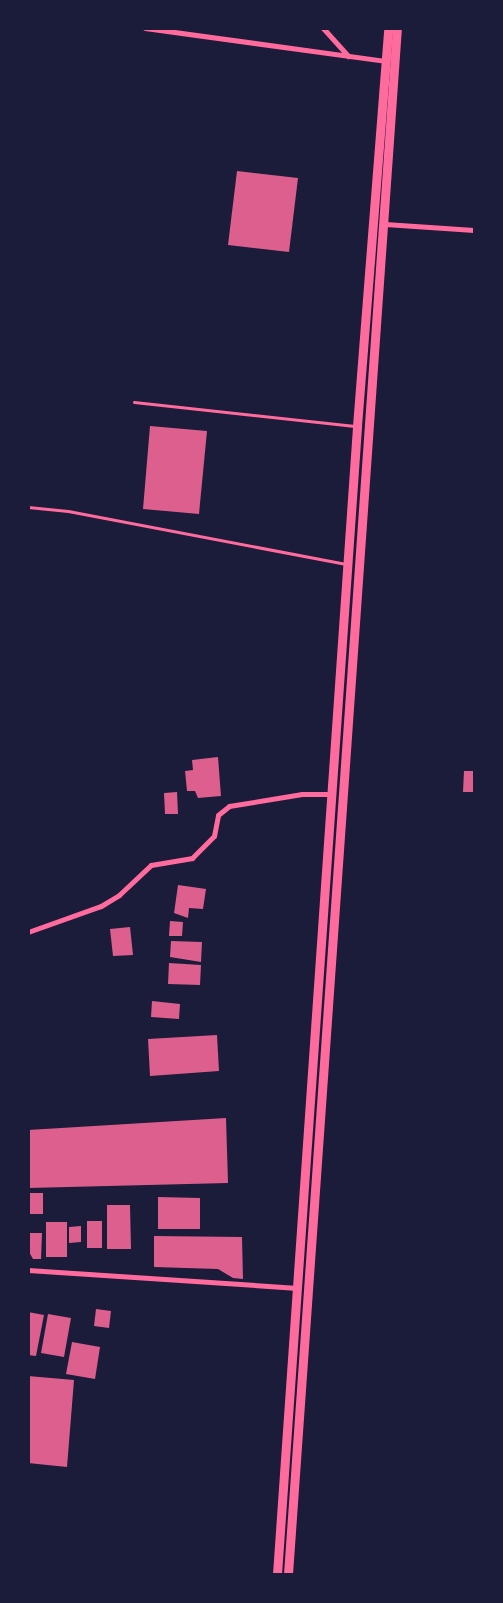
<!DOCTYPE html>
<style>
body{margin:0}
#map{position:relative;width:503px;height:1603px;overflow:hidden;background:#1b1b3a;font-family:Arial,sans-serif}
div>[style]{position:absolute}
.building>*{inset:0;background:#dd5f8e}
.service>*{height:3px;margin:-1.5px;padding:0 1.5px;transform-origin:1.5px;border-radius:1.5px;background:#ff6b9d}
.minor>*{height:5px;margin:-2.5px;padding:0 2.5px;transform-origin:2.5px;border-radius:2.5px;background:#ff6b9d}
.trunk>*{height:9px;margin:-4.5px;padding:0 4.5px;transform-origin:4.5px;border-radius:4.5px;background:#ff6b9d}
span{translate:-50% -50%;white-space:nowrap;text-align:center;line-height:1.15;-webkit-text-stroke:6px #1b1b3a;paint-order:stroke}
.frame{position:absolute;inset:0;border:30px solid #1b1b3a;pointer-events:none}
</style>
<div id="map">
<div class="building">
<i style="clip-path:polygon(237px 171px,298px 178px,289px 252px,228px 245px)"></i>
<i style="clip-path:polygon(150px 426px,207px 431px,199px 514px,143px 509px)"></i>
<i style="clip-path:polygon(218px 757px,221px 796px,198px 798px,195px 791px,187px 791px,185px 771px,193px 770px,192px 760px)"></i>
<i style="clip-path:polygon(464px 771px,474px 771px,474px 792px,463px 792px)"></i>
<i style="clip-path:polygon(177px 792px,178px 814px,165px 814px,164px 793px)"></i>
<i style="clip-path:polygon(178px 885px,206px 889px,203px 909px,189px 908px,188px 918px,174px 913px)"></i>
<i style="clip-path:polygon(170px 921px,183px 922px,182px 936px,169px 936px)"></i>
<i style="clip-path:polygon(130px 927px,133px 955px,113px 956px,110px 929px)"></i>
<i style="clip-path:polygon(171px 941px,202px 942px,201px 962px,170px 957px)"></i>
<i style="clip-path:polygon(169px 963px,201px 965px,200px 985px,168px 984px)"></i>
<i style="clip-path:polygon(152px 1001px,180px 1004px,179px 1019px,151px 1017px)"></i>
<i style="clip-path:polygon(217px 1035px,219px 1071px,150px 1076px,148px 1039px)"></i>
<i style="clip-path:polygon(226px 1118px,228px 1183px,28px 1188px,28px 1130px)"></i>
<i style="clip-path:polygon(28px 1193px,43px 1193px,43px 1214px,28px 1214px)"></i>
<i style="clip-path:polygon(158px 1197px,200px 1198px,200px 1229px,158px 1229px)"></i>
<i style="clip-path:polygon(107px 1205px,130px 1205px,131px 1249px,107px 1249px)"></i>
<i style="clip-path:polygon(87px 1221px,102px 1221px,102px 1248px,87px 1248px)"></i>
<i style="clip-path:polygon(46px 1222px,67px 1222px,67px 1257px,46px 1257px)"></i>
<i style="clip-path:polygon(81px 1226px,81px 1242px,69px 1243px,69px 1227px)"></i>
<i style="clip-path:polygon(29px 1233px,42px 1233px,41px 1259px,33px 1259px,29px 1252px)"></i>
<i style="clip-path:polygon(154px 1236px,242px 1237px,243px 1279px,233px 1278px,218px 1269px,154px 1267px)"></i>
<i style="clip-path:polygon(96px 1309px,111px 1311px,109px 1328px,94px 1326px)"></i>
<i style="clip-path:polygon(28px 1312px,44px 1315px,36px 1356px,28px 1355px)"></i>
<i style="clip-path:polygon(48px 1314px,71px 1318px,64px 1357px,41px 1353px)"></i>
<i style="clip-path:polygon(72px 1342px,100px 1347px,95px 1379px,66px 1374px)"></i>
<i style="clip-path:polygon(28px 1376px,74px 1380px,67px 1467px,28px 1463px)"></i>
</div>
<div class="service">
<i style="left:134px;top:402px;width:222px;rotate:6.2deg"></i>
<i style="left:28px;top:507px;width:40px;rotate:5.7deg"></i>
<i style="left:68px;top:511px;width:283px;rotate:10.8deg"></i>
</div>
<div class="minor">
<i style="left:145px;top:28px;width:244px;rotate:7.8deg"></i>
<i style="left:323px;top:28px;width:38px;rotate:48deg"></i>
<i style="left:385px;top:224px;width:89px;rotate:3.9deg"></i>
<i style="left:28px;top:932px;width:77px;rotate:-19.6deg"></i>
<i style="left:101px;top:906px;width:21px;rotate:-31deg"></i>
<i style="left:119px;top:895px;width:44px;rotate:-43.2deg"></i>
<i style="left:151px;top:865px;width:42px;rotate:-9.7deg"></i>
<i style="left:192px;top:858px;width:31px;rotate:-45deg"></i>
<i style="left:214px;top:836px;width:21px;rotate:-79deg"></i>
<i style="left:218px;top:815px;width:14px;rotate:-39deg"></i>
<i style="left:229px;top:806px;width:74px;rotate:-9.3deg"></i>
<i style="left:302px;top:794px;width:29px"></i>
<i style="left:28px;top:1270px;width:270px;rotate:3.8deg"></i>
</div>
<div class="trunk">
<i style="left:277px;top:1574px;width:1151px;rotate:-86.01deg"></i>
<i style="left:357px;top:426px;width:399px;rotate:-85.5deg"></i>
<i style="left:288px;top:1574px;width:1550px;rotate:-85.97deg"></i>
</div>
<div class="frame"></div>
</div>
